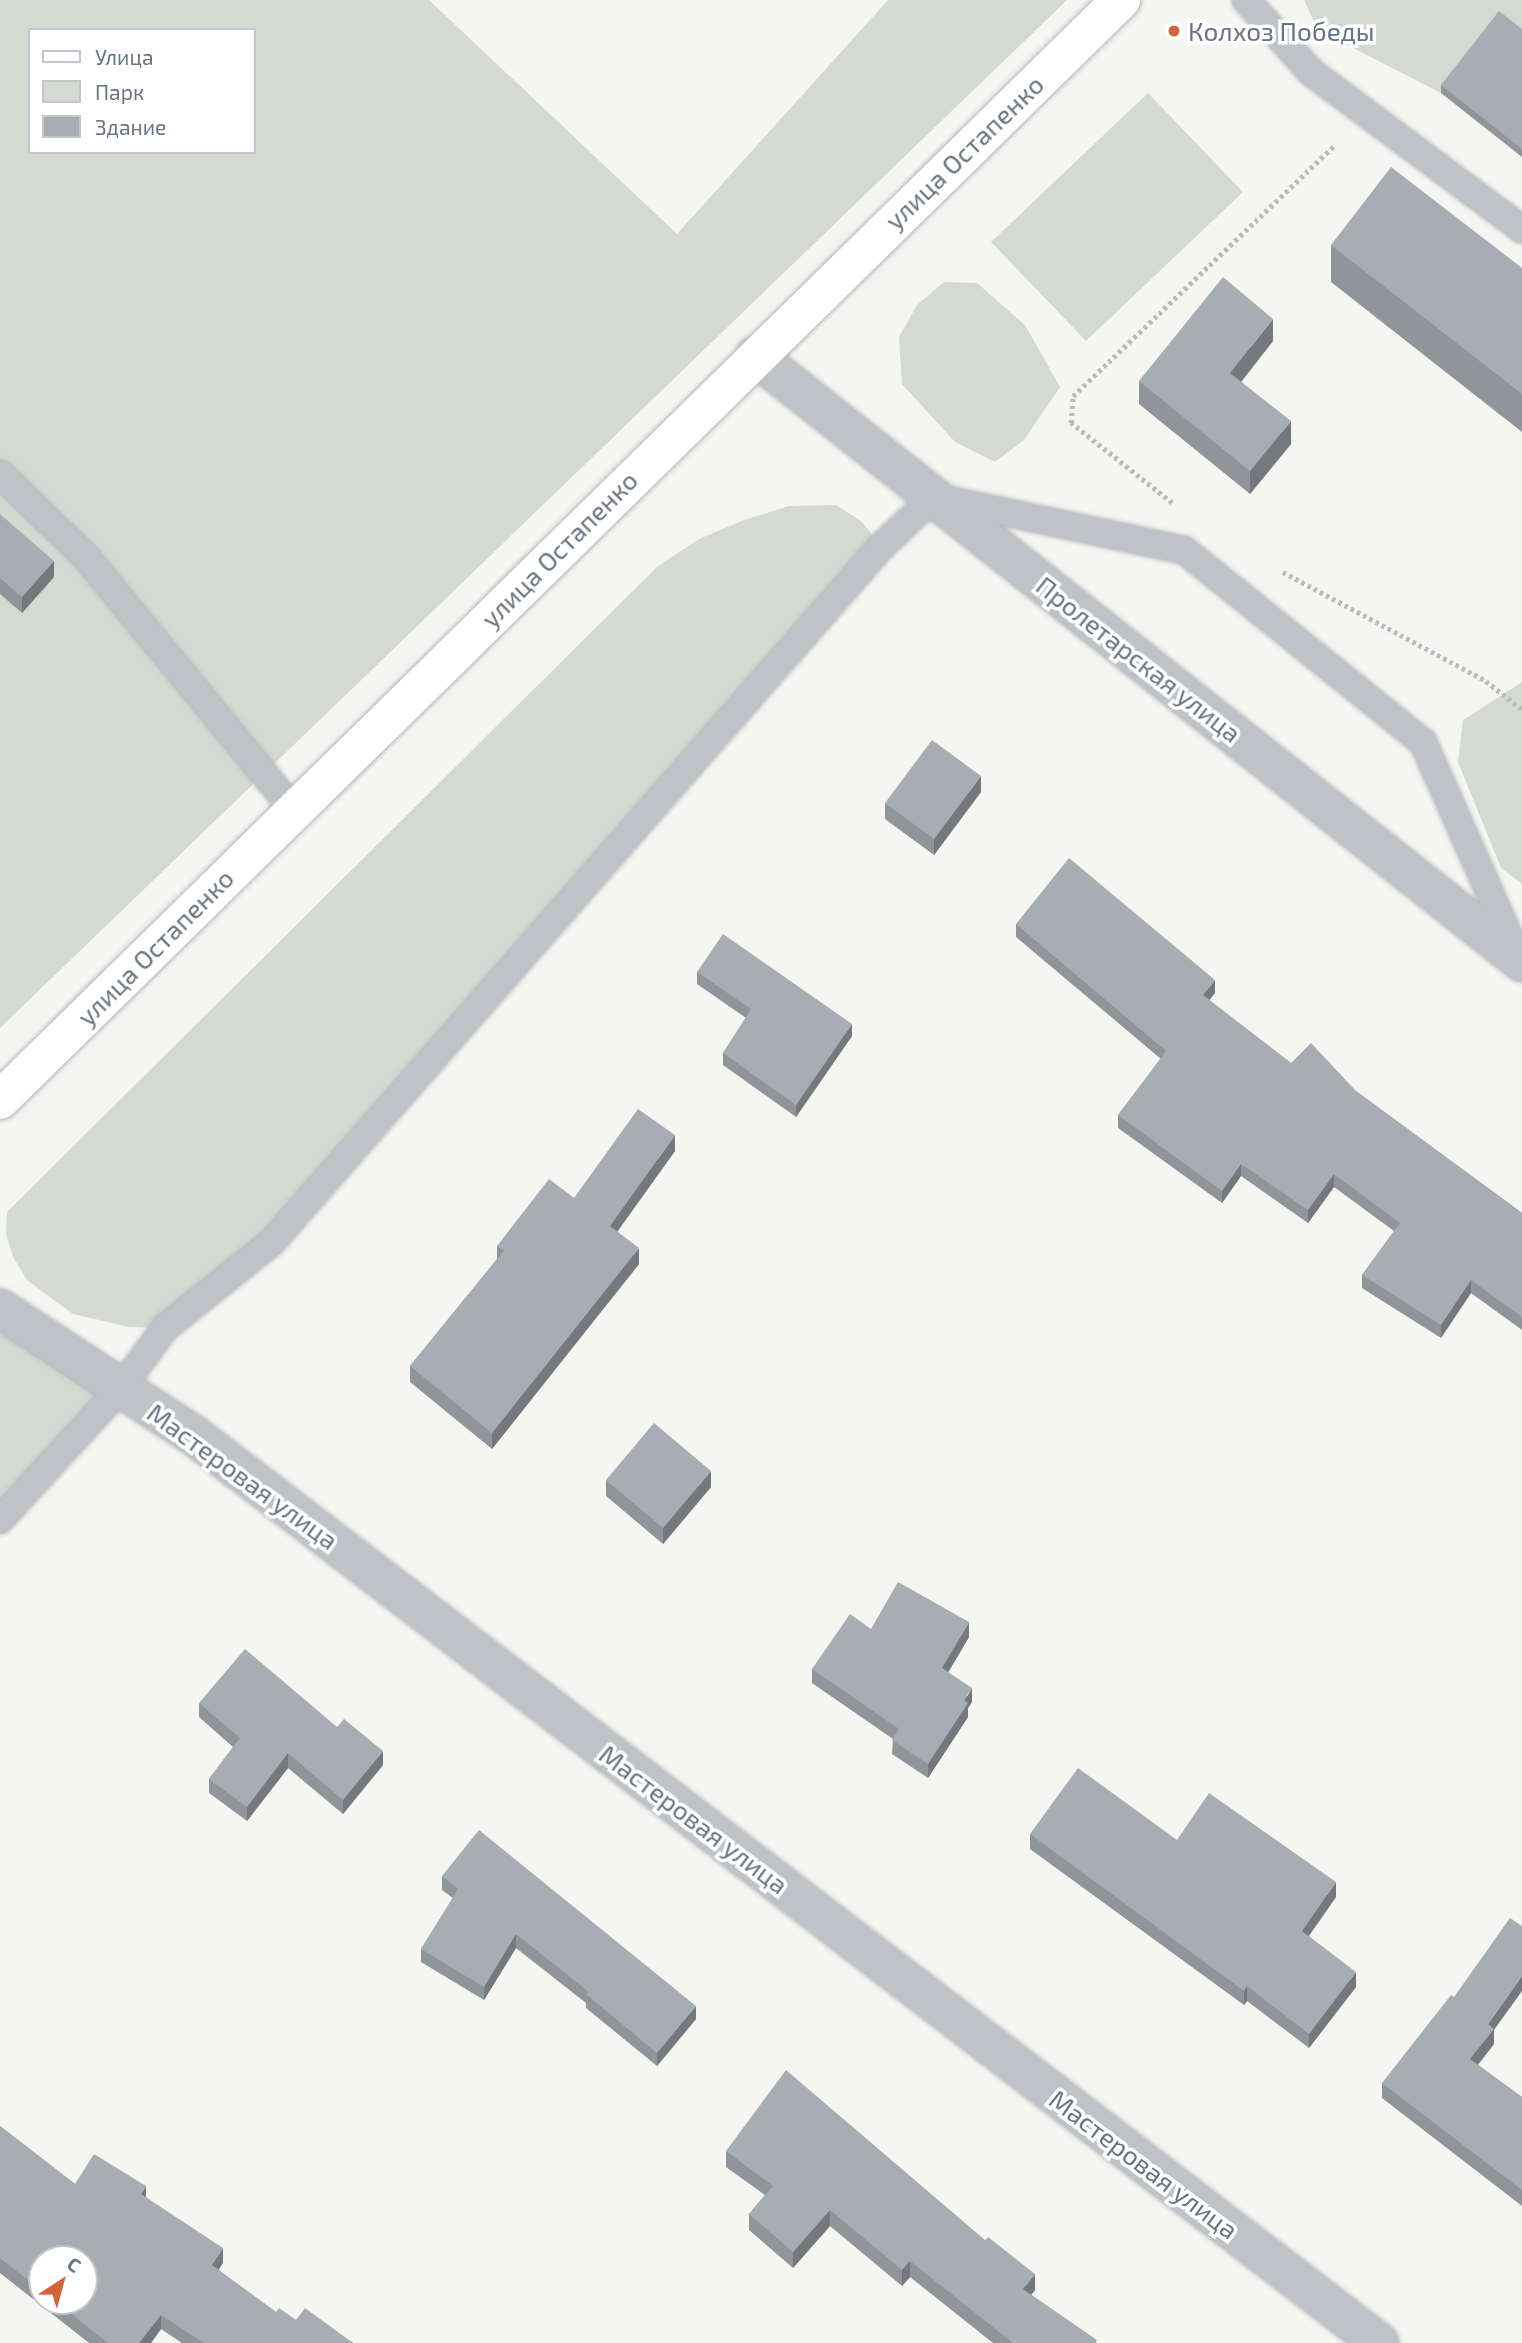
<!DOCTYPE html>
<meta charset="utf-8">
<style>
body{margin:0}
#map{position:relative;width:1522px;height:2343px;overflow:hidden;background:#f5f5f2;font-family:"Exo 2",sans-serif}
div>[style]{position:absolute}
.green>*{inset:0;background:#d4dad2}
.path>*{height:4.5px;margin-top:-2.25px;transform-origin:0;background:repeating-linear-gradient(90deg,#b9bbbe 0 3.5px,transparent 0 7px)}
.roads{filter:drop-shadow(0 0 2px #b3b6ba) drop-shadow(0 0 2px #b3b6ba)}
.service>*{height:26px;margin:-13px;padding:0 13px;transform-origin:13px;border-radius:13px;background:#bfc2c6}
.minor>*{height:38px;margin:-19px;padding:0 19px;transform-origin:19px;border-radius:19px;background:#bfc2c6}
.tertiary>*{height:38px;margin:-19px;padding:0 19px;transform-origin:19px;border-radius:19px;background:#bfc2c6}
.primary>*{height:38px;margin:-19px;padding:0 19px;transform-origin:19px;border-radius:19px;background:#fff}
.wall>*{inset:0;background:#909599}
.shaded-wall>*{inset:0;background:#75797d}
.building>*{inset:0;background:#a7adb2}
.dots>*{width:19px;height:19px;translate:-50% -50%;box-sizing:border-box;border:4px solid #fff;border-radius:50%}
span{translate:-50% -50%;white-space:nowrap;text-align:center;line-height:1.15;-webkit-text-stroke:7px #fff;paint-order:stroke}
.poi-label{font-size:26px;color:#687480}
.left{translate:0 -50%;text-align:left}
.street-label{font-size:26px;color:#687480}
.legend{position:absolute;left:28px;top:28px;width:228px;height:126px;box-sizing:border-box;background:#fff;border:2px solid #c3c7cc;margin:0;padding:9px 12px;list-style:none;font-size:21px;color:#687480}
.legend li{display:flex;align-items:center;gap:14px;height:35px}
.legend b{width:35px;border:2px solid #c3c7cc}
.north{position:absolute;left:28px;top:2245px;width:70px;height:70px;box-sizing:border-box;background:#fff;border:2px solid #c3c7cc;border-radius:50%;rotate:36deg;font-size:19px;font-weight:700;line-height:28px;text-align:center;color:#687480}
.north::after{content:'';display:block;margin:auto;width:24px;height:32px;background:#cf6539;clip-path:polygon(50% 0,100% 100%,50% 72%,0 100%)}
</style>
<div id="map">
<div class="green">
<i style="clip-path:polygon(evenodd,0 0,429px 0,677px 234px,888px 0,1067px 0,0 1028px,0 0,30px 30px,254px 30px,254px 152px,30px 152px,30px 30px)"></i>
<i style="clip-path:polygon(1304px 0,1522px 0,1522px 37px,1499px 19px,1441px 93px,1318px 30px)"></i>
<i style="clip-path:polygon(1148px 93px,1243px 192px,1086px 341px,991px 242px)"></i>
<i style="clip-path:polygon(944px 282px,977px 283px,1025px 325px,1060px 387px,1024px 440px,995px 462px,955px 442px,902px 384px,899px 337px,917px 305px)"></i>
<i style="clip-path:polygon(836px 505px,861px 521px,882px 546px,272px 1242px,165px 1328px,129px 1327px,73px 1314px,27px 1280px,13px 1257px,6px 1234px,7px 1212px,658px 566px,699px 539px,744px 520px,789px 506px)"></i>
<i style="clip-path:polygon(1522px 682px,1522px 884px,1501px 868px,1458px 762px,1463px 720px)"></i>
<i style="clip-path:polygon(0 1334px,121px 1388px,0 1514px)"></i>
</div>
<div class="path">
<i style="left:1172px;top:503px;width:129px;rotate:-141.6deg"></i>
<i style="left:1071px;top:423px;width:27px;rotate:-86deg"></i>
<i style="left:1073px;top:396px;width:364px;rotate:-43.8deg"></i>
<i style="left:1283px;top:572px;width:230px;rotate:28.2deg"></i>
<i style="left:1486px;top:681px;width:46px;rotate:37.9deg"></i>
</div>
<div class="roads">
<div class="service">
<i style="left:1246px;top:0;width:97px;rotate:47.9deg"></i>
<i style="left:1311px;top:72px;width:263px;rotate:36.7deg"></i>
<i style="left:0;top:474px;width:120px;rotate:44deg"></i>
<i style="left:86px;top:557px;width:328px;rotate:50.6deg"></i>
<i style="left:0;top:1520px;width:179px;rotate:-47.5deg"></i>
<i style="left:121px;top:1388px;width:74px;rotate:-53.7deg"></i>
<i style="left:165px;top:1328px;width:137px;rotate:-38.8deg"></i>
<i style="left:272px;top:1242px;width:925px;rotate:-48.77deg"></i>
<i style="left:882px;top:546px;width:71px;rotate:-43.3deg"></i>
<i style="left:934px;top:497px;width:256px;rotate:12deg"></i>
<i style="left:1184px;top:550px;width:307px;rotate:38.8deg"></i>
<i style="left:1423px;top:742px;width:232px;rotate:66.1deg"></i>
</div>
<div class="minor">
<i style="left:0;top:1309px;width:229px;rotate:33.1deg"></i>
<i style="left:192px;top:1434px;width:1495px;rotate:37.44deg"></i>
</div>
<div class="tertiary">
<i style="left:755px;top:356px;width:978px;rotate:38.31deg"></i>
</div>
<div class="primary">
<i style="left:0;top:1100px;width:1571px;rotate:-44.46deg"></i>
</div>
</div>
<div class="wall">
<i style="clip-path:polygon(1522px 29px,1522px 157px,1441px 93px,1441px 85px)"></i>
<i style="clip-path:polygon(1331px 245px,1522px 268px,1522px 432px,1331px 282px)"></i>
<i style="clip-path:polygon(1273px 341px,1241px 382px,1291px 444px,1250px 494px,1139px 404px,1139px 381px)"></i>
<i style="clip-path:polygon(0 514px,54px 577px,22px 613px,0 594px)"></i>
<i style="clip-path:polygon(981px 792px,934px 855px,885px 819px,885px 803px)"></i>
<i style="clip-path:polygon(1016px 924px,1215px 993px,1209px 1000px,1291px 1063px,1356px 1091px,1522px 1213px,1522px 1330px,1471px 1293px,1441px 1338px,1362px 1288px,1362px 1275px,1394px 1231px,1334px 1187px,1308px 1223px,1241px 1176px,1222px 1203px,1118px 1128px,1118px 1115px,1161px 1059px,1016px 937px)"></i>
<i style="clip-path:polygon(697px 972px,852px 1036px,796px 1117px,723px 1065px,723px 1053px,746px 1018px,697px 984px)"></i>
<i style="clip-path:polygon(675px 1151px,617px 1231px,639px 1264px,492px 1449px,410px 1382px,410px 1366px,497px 1259px,497px 1246px,574px 1198px)"></i>
<i style="clip-path:polygon(606px 1480px,711px 1487px,663px 1544px,606px 1496px)"></i>
<i style="clip-path:polygon(871px 1629px,969px 1637px,948px 1672px,972px 1702px,968px 1708px,968px 1717px,928px 1778px,892px 1754px,893px 1739px,812px 1683px,812px 1669px)"></i>
<i style="clip-path:polygon(199px 1703px,337px 1727px,383px 1765px,343px 1814px,288px 1768px,247px 1821px,209px 1793px,209px 1779px,233px 1747px,199px 1717px)"></i>
<i style="clip-path:polygon(1030px 1834px,1336px 1897px,1309px 1936px,1356px 1987px,1309px 2048px,1247px 2001px,1244px 2005px,1030px 1849px)"></i>
<i style="clip-path:polygon(442px 1876px,696px 2019px,657px 2066px,586px 2008px,586px 2003px,516px 1948px,484px 2000px,421px 1962px,421px 1949px,453px 1898px,442px 1890px)"></i>
<i style="clip-path:polygon(1494px 2030px,1494px 2044px,1478px 2065px,1522px 2097px,1522px 2206px,1382px 2098px,1382px 2083px)"></i>
<i style="clip-path:polygon(evenodd,0 2126px,75px 2184px,146px 2197px,223px 2263px,218px 2270px,276px 2312px,353px 2343px,182px 2343px,161px 2329px,151px 2343px,89px 2343px,0 2273px,0 2126px,42px 2259px,84px 2301px,42px 2301px,42px 2259px)"></i>
<i style="clip-path:polygon(726px 2151px,1035px 2290px,1031px 2295px,1097px 2343px,993px 2343px,910px 2277px,902px 2286px,830px 2226px,793px 2268px,749px 2230px,749px 2214px,765px 2195px,726px 2167px)"></i>
</div>
<div class="shaded-wall">
<i style="clip-path:polygon(1273px 319px,1273px 341px,1230px 396px,1230px 373px)"></i>
<i style="clip-path:polygon(1291px 421px,1291px 444px,1250px 494px,1250px 471px)"></i>
<i style="clip-path:polygon(54px 561px,54px 577px,22px 613px,22px 597px)"></i>
<i style="clip-path:polygon(981px 776px,981px 792px,934px 855px,934px 839px)"></i>
<i style="clip-path:polygon(1215px 980px,1215px 993px,1203px 1008px,1203px 995px)"></i>
<i style="clip-path:polygon(852px 1024px,852px 1036px,796px 1117px,796px 1105px)"></i>
<i style="clip-path:polygon(675px 1135px,675px 1151px,610px 1242px,610px 1226px)"></i>
<i style="clip-path:polygon(1241px 1164px,1241px 1176px,1222px 1203px,1222px 1191px)"></i>
<i style="clip-path:polygon(1334px 1174px,1334px 1187px,1308px 1223px,1308px 1210px)"></i>
<i style="clip-path:polygon(639px 1248px,639px 1264px,492px 1449px,492px 1433px)"></i>
<i style="clip-path:polygon(1471px 1280px,1471px 1293px,1441px 1338px,1441px 1325px)"></i>
<i style="clip-path:polygon(711px 1471px,711px 1487px,663px 1544px,663px 1528px)"></i>
<i style="clip-path:polygon(969px 1622px,969px 1637px,942px 1683px,942px 1668px)"></i>
<i style="clip-path:polygon(972px 1688px,972px 1702px,968px 1708px,968px 1717px,928px 1778px,928px 1764px)"></i>
<i style="clip-path:polygon(383px 1751px,383px 1765px,343px 1814px,343px 1800px)"></i>
<i style="clip-path:polygon(288px 1753px,288px 1768px,247px 1821px,247px 1807px)"></i>
<i style="clip-path:polygon(1336px 1882px,1336px 1897px,1302px 1945px,1302px 1931px)"></i>
<i style="clip-path:polygon(516px 1934px,516px 1948px,484px 2000px,484px 1987px)"></i>
<i style="clip-path:polygon(1356px 1972px,1356px 1987px,1309px 2048px,1309px 2034px)"></i>
<i style="clip-path:polygon(1522px 1976px,1522px 1991px,1494px 2030px,1494px 2044px,1470px 2074px,1470px 2059px,1488px 2024px)"></i>
<i style="clip-path:polygon(1247px 1986px,1247px 2001px,1244px 2005px,1244px 1991px)"></i>
<i style="clip-path:polygon(696px 2006px,696px 2019px,657px 2066px,657px 2053px)"></i>
<i style="clip-path:polygon(146px 2186px,146px 2201px,141px 2194px)"></i>
<i style="clip-path:polygon(830px 2210px,830px 2226px,793px 2268px,793px 2252px)"></i>
<i style="clip-path:polygon(223px 2248px,223px 2263px,212px 2280px,212px 2265px)"></i>
<i style="clip-path:polygon(910px 2261px,910px 2277px,902px 2286px,902px 2270px)"></i>
<i style="clip-path:polygon(1035px 2274px,1035px 2290px,1023px 2305px,1023px 2289px)"></i>
<i style="clip-path:polygon(161px 2315px,161px 2329px,151px 2343px,139px 2343px)"></i>
</div>
<div class="building">
<i style="clip-path:polygon(1499px 11px,1522px 29px,1522px 149px,1441px 85px)"></i>
<i style="clip-path:polygon(1391px 167px,1522px 268px,1522px 394px,1331px 245px)"></i>
<i style="clip-path:polygon(1223px 277px,1273px 319px,1230px 373px,1291px 421px,1250px 471px,1139px 381px)"></i>
<i style="clip-path:polygon(0 514px,54px 561px,22px 597px,0 578px)"></i>
<i style="clip-path:polygon(932px 740px,981px 776px,934px 839px,885px 803px)"></i>
<i style="clip-path:polygon(1069px 858px,1215px 980px,1203px 995px,1291px 1063px,1311px 1043px,1356px 1091px,1522px 1213px,1522px 1317px,1471px 1280px,1441px 1325px,1362px 1275px,1400px 1223px,1334px 1174px,1308px 1210px,1241px 1164px,1222px 1191px,1118px 1115px,1166px 1051px,1016px 924px)"></i>
<i style="clip-path:polygon(723px 934px,852px 1024px,796px 1105px,723px 1053px,751px 1009px,697px 972px)"></i>
<i style="clip-path:polygon(638px 1109px,675px 1135px,610px 1226px,639px 1248px,492px 1433px,410px 1366px,504px 1251px,497px 1246px,549px 1179px,574px 1198px)"></i>
<i style="clip-path:polygon(654px 1423px,711px 1471px,663px 1528px,606px 1480px)"></i>
<i style="clip-path:polygon(898px 1582px,969px 1622px,942px 1668px,972px 1688px,964px 1700px,968px 1703px,928px 1764px,892px 1740px,899px 1729px,812px 1669px,850px 1614px,871px 1629px)"></i>
<i style="clip-path:polygon(245px 1649px,337px 1727px,344px 1719px,383px 1751px,343px 1800px,288px 1753px,247px 1807px,209px 1779px,240px 1738px,199px 1703px)"></i>
<i style="clip-path:polygon(1078px 1768px,1177px 1840px,1209px 1793px,1336px 1882px,1302px 1931px,1356px 1972px,1309px 2034px,1247px 1986px,1244px 1991px,1030px 1834px)"></i>
<i style="clip-path:polygon(479px 1830px,696px 2006px,657px 2053px,586px 1994px,589px 1992px,516px 1934px,484px 1987px,421px 1949px,458px 1889px,442px 1876px)"></i>
<i style="clip-path:polygon(1510px 1918px,1522px 1926px,1522px 1976px,1488px 2024px,1494px 2029px,1470px 2059px,1522px 2097px,1522px 2190px,1382px 2083px,1451px 1995px,1454px 1997px)"></i>
<i style="clip-path:polygon(786px 2070px,985px 2240px,988px 2237px,1035px 2274px,1023px 2289px,1097px 2340px,1095px 2343px,1013px 2343px,910px 2261px,902px 2270px,830px 2210px,793px 2252px,749px 2214px,773px 2186px,726px 2151px)"></i>
<i style="clip-path:polygon(0 2126px,75px 2184px,94px 2154px,146px 2186px,141px 2194px,223px 2248px,212px 2265px,276px 2312px,279px 2308px,296px 2320px,305px 2308px,353px 2343px,204px 2343px,161px 2315px,139px 2343px,108px 2343px,55px 2301px,84px 2301px,84px 2259px,42px 2259px,42px 2291px,0 2258px)"></i>
</div>
<div class="dots">
<i style="left:1174px;top:31px;background:#cf6539"></i>
</div>
<div class="poi-label">
<span class="left" style="left:1188px;top:31px">Колхоз Победы</span>
</div>
<div class="street-label">
<span style="left:964px;top:152px;rotate:-44deg">улица Остапенко</span>
<span style="left:559px;top:549px;rotate:-45deg">улица Остапенко</span>
<span style="left:1139px;top:659px;rotate:38deg">Пролетарская улица</span>
<span style="left:155px;top:947px;rotate:-45deg">улица Остапенко</span>
<span style="left:243px;top:1476px;rotate:36deg">Мастеровая улица</span>
<span style="left:694px;top:1819px;rotate:37deg">Мастеровая улица</span>
<span style="left:1144px;top:2164px;rotate:37deg">Мастеровая улица</span>
</div>
<ul class="legend">
<li><b style="height:9px;background:#fff"></b>Улица</li>
<li><b style="height:19px;background:#d4dad2"></b>Парк</li>
<li><b style="height:19px;background:#a7adb2"></b>Здание</li>
</ul>
<div class="north">С</div>
</div>
